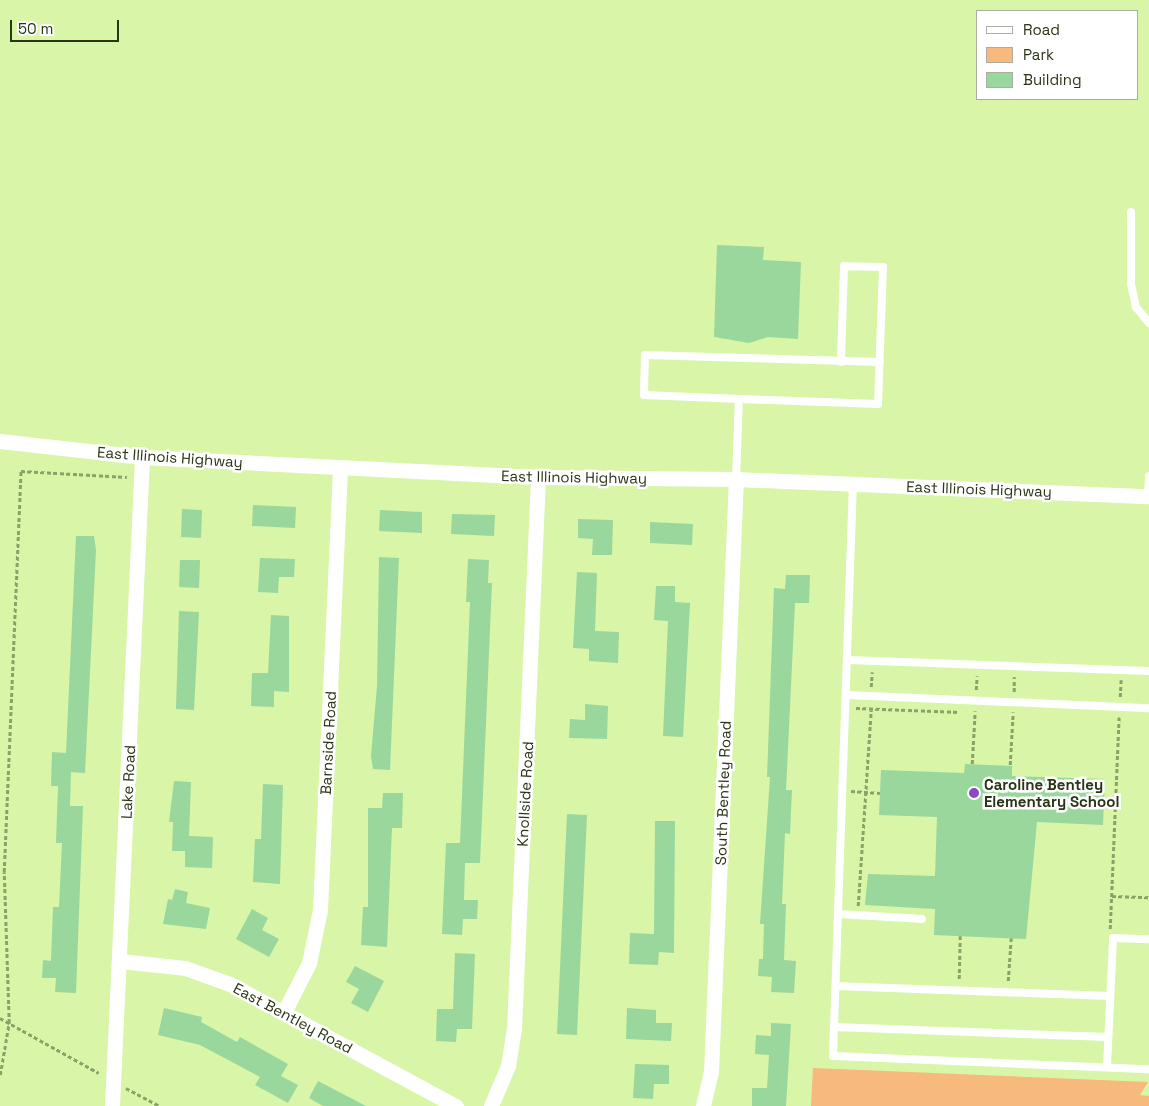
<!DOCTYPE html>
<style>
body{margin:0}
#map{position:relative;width:1149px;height:1106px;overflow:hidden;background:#d8f5a8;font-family:"Space Grotesk",sans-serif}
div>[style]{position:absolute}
.green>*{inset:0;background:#f7b97c}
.building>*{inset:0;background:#9ad79c}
.path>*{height:2.5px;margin-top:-1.25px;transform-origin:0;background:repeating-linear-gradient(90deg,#8ca168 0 4px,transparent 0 6.5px)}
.lane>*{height:8px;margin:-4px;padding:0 4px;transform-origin:4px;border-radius:4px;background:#fff}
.street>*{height:15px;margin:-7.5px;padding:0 7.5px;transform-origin:7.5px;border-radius:7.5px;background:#fff}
.dots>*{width:14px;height:14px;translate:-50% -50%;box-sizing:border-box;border:2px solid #fff;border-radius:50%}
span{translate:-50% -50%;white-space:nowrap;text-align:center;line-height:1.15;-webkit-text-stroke:5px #fff;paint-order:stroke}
.street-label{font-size:15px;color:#2a3516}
.poi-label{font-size:15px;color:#2a3516;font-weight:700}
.left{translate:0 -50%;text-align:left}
.legend{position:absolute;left:976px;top:10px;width:162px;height:90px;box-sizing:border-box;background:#fff;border:1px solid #aaaea2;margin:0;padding:6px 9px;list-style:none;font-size:15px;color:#2a3516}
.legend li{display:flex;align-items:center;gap:10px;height:25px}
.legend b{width:25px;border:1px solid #aaaea2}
.scale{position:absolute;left:10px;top:20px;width:109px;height:22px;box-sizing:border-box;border:2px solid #2a3516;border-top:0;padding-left:6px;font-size:15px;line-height:18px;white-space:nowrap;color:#2a3516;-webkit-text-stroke:4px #fff;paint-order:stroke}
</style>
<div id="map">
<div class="green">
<i style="clip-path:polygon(813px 1068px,1148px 1082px,1140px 1095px,1149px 1096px,1149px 1106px,811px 1106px)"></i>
</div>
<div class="building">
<i style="clip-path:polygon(717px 245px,764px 247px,763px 260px,801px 262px,798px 339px,768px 337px,749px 343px,714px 337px)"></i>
<i style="clip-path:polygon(253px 505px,296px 507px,295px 528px,252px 526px)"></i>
<i style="clip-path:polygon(182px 509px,202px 510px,201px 538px,181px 537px)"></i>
<i style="clip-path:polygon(380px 510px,422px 512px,422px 533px,379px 531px)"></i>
<i style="clip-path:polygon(452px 514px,495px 515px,494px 536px,451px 534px)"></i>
<i style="clip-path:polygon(578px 519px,613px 520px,612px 555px,592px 555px,593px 539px,578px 538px)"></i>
<i style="clip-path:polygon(650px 522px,693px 524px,692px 545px,650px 543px)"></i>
<i style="clip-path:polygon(76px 536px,94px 536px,96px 550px,85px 773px,71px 772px,70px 806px,83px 806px,76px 993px,55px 992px,56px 978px,42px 978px,43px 960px,51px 961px,53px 907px,59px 907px,62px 843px,56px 843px,58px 786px,51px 786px,52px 752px,66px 753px)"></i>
<i style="clip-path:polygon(379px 557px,399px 558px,390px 770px,373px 769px,371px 756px,377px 686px)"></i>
<i style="clip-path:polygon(260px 558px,295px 559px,294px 577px,279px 577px,278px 593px,258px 592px)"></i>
<i style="clip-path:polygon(468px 559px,489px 560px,488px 583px,492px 583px,480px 863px,465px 863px,464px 900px,478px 900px,477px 919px,463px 919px,462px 935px,442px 934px,446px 843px,460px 843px,470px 602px,466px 602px)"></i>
<i style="clip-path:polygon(180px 560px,200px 560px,199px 588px,179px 587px)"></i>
<i style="clip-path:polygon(577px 572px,597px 573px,595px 631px,619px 632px,618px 663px,589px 661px,589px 649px,573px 648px)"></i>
<i style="clip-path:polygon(786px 575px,810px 575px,809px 603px,795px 603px,786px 790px,792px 790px,790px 834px,785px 833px,782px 904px,786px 904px,784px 960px,796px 961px,794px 993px,771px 992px,772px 977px,758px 976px,759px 959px,763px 959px,764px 924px,760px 924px,770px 777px,767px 777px,774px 588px,785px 589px)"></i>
<i style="clip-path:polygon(656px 586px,675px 586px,675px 602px,690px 603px,683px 737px,663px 736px,668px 621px,654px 620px)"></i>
<i style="clip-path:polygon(179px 611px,199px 612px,194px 710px,176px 709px)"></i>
<i style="clip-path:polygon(271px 615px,289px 616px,289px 692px,274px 691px,274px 707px,251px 706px,252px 673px,268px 673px)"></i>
<i style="clip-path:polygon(585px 704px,608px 706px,607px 739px,569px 738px,570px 719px,585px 720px)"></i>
<i style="clip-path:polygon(965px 764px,1012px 766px,1012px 776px,1105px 779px,1103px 825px,1037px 822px,1026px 939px,934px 935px,935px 909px,865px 905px,868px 874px,935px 876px,937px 817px,879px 815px,881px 770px,964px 773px)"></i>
<i style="clip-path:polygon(174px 781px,191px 782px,189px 836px,213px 837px,212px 868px,185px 867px,185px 851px,172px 851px,173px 822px,169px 822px)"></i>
<i style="clip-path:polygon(263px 784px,283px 785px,280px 884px,253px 882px,255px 839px,261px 839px)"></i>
<i style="clip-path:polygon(383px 793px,403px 793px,402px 828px,392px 828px,387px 947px,361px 945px,363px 907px,368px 907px,368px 808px,382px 808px)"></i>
<i style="clip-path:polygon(567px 814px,587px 815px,577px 1035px,557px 1034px)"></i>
<i style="clip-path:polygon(655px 821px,675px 821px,674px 953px,659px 952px,658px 965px,629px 964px,630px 933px,654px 934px)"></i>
<i style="clip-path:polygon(175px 889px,188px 892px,186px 903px,210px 908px,206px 929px,163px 924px,168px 899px,172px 900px)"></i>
<i style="clip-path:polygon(252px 909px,268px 918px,262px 930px,279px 939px,269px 957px,236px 939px)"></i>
<i style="clip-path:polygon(455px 953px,475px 954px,472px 1029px,457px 1029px,456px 1042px,436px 1041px,437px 1009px,453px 1009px)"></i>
<i style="clip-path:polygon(355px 966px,384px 981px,368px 1012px,351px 1003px,359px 989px,346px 982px)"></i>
<i style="clip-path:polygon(164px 1008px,202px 1017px,201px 1022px,237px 1042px,240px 1037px,288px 1064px,281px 1076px,298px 1085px,288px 1103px,255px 1085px,260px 1077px,200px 1045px,158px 1035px)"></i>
<i style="clip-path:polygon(627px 1008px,656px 1010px,656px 1023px,672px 1023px,671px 1041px,626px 1039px)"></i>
<i style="clip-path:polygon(771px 1023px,791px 1024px,786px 1106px,752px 1106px,752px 1088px,767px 1088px,769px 1055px,755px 1054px,756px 1035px,771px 1036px)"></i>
<i style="clip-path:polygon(635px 1064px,669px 1065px,669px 1084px,654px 1084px,653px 1099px,633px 1098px)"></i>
<i style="clip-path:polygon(318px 1081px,366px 1106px,323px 1106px,309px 1098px)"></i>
</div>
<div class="path">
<i style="left:871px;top:687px;width:15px;rotate:-86deg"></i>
<i style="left:976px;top:690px;width:14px;rotate:-86deg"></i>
<i style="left:1014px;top:692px;width:15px;rotate:-90deg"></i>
<i style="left:1120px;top:697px;width:17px;rotate:-87deg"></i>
<i style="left:856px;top:708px;width:104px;rotate:2.2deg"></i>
<i style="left:972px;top:764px;width:53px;rotate:-86.8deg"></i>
<i style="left:1010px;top:765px;width:53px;rotate:-86.8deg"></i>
<i style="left:851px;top:791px;width:29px;rotate:4deg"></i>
<i style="left:1104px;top:802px;width:12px;rotate:5deg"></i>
<i style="left:1112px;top:896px;width:37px;rotate:2deg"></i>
<i style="left:858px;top:906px;width:196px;rotate:-86.2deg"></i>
<i style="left:1110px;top:929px;width:212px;rotate:-87.6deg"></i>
<i style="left:959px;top:979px;width:43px;rotate:-88.7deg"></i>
<i style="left:1008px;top:981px;width:43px;rotate:-86deg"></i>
<i style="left:0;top:1018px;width:113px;rotate:29.1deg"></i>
<i style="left:0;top:1075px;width:53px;rotate:-80.2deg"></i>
<i style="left:9px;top:1023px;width:151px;rotate:-91.9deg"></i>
<i style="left:4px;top:872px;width:401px;rotate:-87.6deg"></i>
<i style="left:21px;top:471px;width:106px;rotate:3.2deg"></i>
<i style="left:126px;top:1088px;width:38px;rotate:28deg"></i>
</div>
<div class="lane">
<i style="left:1131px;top:212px;width:72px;rotate:90deg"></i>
<i style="left:1131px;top:284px;width:24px;rotate:78deg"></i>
<i style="left:1136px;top:307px;width:21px;rotate:51deg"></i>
<i style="left:739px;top:399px;width:95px;rotate:-177.6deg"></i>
<i style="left:644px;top:395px;width:40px;rotate:-88.6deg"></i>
<i style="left:645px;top:355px;width:235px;rotate:1.7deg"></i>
<i style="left:736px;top:479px;width:80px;rotate:-87.9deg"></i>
<i style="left:739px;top:399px;width:139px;rotate:2.1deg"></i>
<i style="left:878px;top:404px;width:137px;rotate:-87.9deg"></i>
<i style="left:883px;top:267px;width:39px;rotate:-179deg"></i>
<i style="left:844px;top:266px;width:96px;rotate:91.8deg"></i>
<i style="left:853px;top:483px;width:573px;rotate:92deg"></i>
<i style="left:833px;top:1056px;width:316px;rotate:2.4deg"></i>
<i style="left:1148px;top:496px;width:20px;rotate:-87deg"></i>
<i style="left:848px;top:660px;width:301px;rotate:2.1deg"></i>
<i style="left:848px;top:695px;width:301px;rotate:2.5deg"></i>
<i style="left:839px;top:914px;width:83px;rotate:3.4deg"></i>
<i style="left:836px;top:986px;width:274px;rotate:2.1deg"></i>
<i style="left:835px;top:1027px;width:273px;rotate:2.1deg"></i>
<i style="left:1107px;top:1067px;width:129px;rotate:-87.3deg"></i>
<i style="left:1113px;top:938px;width:36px;rotate:2deg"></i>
</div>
<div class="street">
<i style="left:0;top:441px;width:143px;rotate:6.4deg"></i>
<i style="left:142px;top:457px;width:397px;rotate:2.9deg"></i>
<i style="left:538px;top:477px;width:198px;rotate:0.6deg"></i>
<i style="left:736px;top:479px;width:413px;rotate:2.4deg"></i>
<i style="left:120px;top:961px;width:65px;rotate:6.1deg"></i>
<i style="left:185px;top:968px;width:48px;rotate:19.6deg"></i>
<i style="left:230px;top:984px;width:257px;rotate:28.4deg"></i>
<i style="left:284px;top:1012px;width:55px;rotate:-63deg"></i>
<i style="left:309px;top:963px;width:54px;rotate:-78.3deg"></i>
<i style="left:320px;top:910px;width:443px;rotate:-87.4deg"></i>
<i style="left:112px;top:1106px;width:650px;rotate:-87.35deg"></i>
<i style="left:491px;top:1106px;width:43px;rotate:-67deg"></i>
<i style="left:508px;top:1066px;width:37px;rotate:-81deg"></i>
<i style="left:514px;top:1029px;width:553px;rotate:-87.51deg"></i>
<i style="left:703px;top:1106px;width:35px;rotate:-77deg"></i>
<i style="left:711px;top:1072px;width:594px;rotate:-87.59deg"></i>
</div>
<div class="dots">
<i style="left:974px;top:793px;background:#894bc1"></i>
</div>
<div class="street-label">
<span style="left:170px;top:457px;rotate:4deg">East Illinois Highway</span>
<span style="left:574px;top:477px;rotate:1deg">East Illinois Highway</span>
<span style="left:979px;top:489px;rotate:2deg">East Illinois Highway</span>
<span style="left:328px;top:743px;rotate:-87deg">Barnside Road</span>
<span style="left:128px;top:782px;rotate:-87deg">Lake Road</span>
<span style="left:723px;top:793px;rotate:-88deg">South Bentley Road</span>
<span style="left:525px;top:794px;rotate:-87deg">Knollside Road</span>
<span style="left:293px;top:1018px;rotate:28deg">East Bentley Road</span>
</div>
<div class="poi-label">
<span class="left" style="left:984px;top:793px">Caroline Bentley<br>Elementary School</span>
</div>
<ul class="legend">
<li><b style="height:6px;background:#fff"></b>Road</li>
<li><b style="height:14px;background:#f7b97c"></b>Park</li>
<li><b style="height:14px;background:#9ad79c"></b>Building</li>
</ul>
<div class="scale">50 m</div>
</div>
